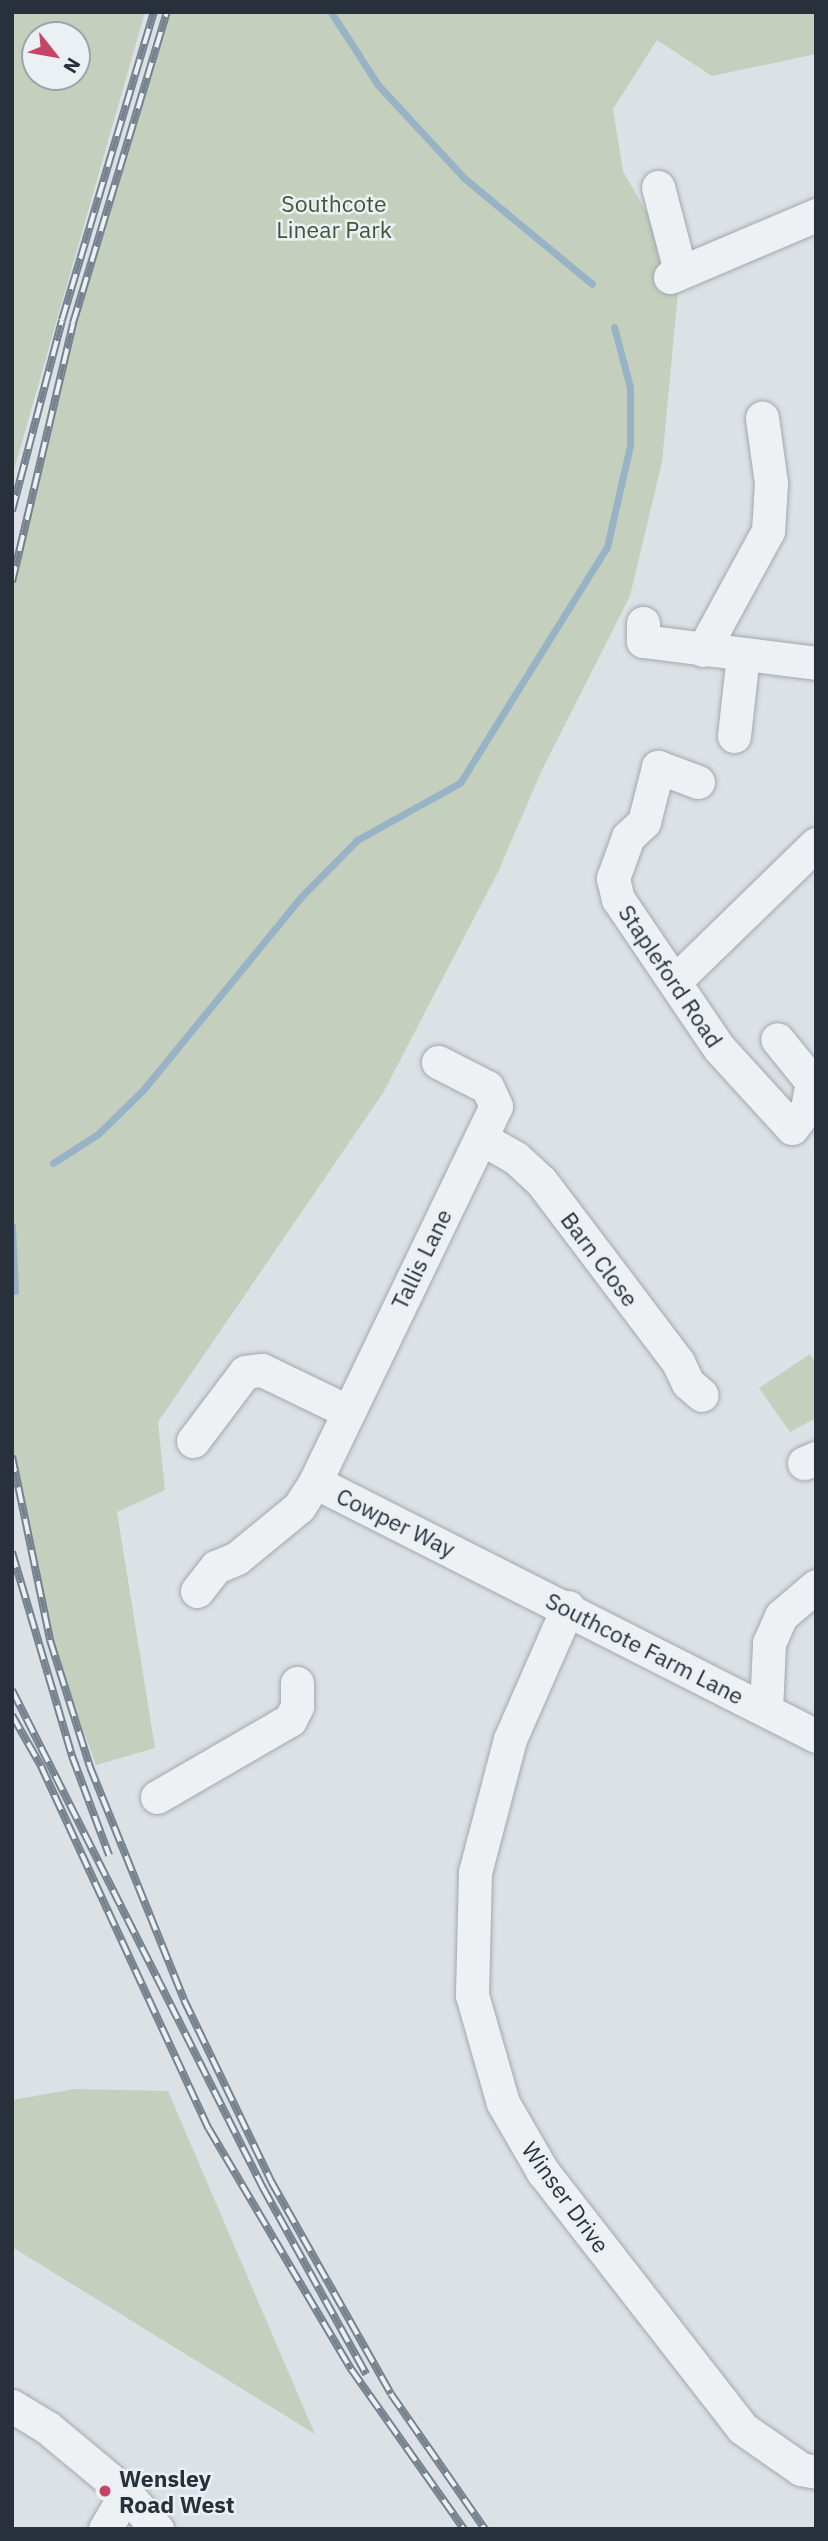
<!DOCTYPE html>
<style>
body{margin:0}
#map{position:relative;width:828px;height:2541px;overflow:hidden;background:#dce1e6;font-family:"IBM Plex Sans",sans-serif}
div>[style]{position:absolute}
.green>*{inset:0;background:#c4cfbd}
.stream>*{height:7px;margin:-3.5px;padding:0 3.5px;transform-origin:3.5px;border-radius:3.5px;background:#98b3c5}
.roads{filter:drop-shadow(0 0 2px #a2a8af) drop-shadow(0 0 2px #a2a8af)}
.minor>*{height:33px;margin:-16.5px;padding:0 16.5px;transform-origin:16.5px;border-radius:16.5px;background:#eef1f4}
.rail>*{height:8px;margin-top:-4px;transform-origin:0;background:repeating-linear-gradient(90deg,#ebf0f4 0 16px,#76828e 0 32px);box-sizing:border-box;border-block:2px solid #76828e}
.dots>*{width:19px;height:19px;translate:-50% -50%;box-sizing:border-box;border:4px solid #ebf0f4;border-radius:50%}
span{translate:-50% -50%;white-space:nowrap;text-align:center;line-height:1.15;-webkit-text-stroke:5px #ebf0f4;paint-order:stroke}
.park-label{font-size:23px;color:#3f5634}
.street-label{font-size:23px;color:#27303b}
.poi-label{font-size:23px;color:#27303b;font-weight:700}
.left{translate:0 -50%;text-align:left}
.frame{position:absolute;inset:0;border:14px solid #27303b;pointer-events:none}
.north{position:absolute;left:21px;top:21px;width:70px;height:70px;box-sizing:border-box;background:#ebf0f4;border:2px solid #9da3aa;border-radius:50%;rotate:121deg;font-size:19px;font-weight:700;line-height:28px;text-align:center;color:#27303b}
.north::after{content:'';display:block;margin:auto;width:24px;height:32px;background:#c74467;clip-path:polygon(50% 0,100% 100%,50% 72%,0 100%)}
</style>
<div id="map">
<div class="green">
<i style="clip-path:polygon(evenodd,12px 12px,145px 12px,12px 477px,12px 12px,77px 35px,77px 77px,35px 77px,35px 35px,77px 35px)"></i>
<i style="clip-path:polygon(167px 12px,816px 12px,816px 54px,712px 76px,657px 40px,613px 109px,623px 171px,680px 271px,662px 462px,630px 596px,542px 770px,498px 872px,383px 1093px,158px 1422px,165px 1490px,117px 1512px,155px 1748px,96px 1765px,50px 1640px,12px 1456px,12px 587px,73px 323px)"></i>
<i style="clip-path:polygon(810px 1354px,816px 1363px,816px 1418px,790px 1432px,759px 1388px)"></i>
<i style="clip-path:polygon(75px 2089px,168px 2091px,315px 2434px,12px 2247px,12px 2100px)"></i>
</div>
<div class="stream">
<i style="left:331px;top:12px;width:87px;rotate:57.2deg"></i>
<i style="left:378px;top:85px;width:127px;rotate:47.2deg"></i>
<i style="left:464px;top:178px;width:166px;rotate:39.6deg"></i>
<i style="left:53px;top:1163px;width:54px;rotate:-32.8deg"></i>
<i style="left:98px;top:1134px;width:63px;rotate:-44.4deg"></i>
<i style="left:143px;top:1090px;width:249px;rotate:-50.7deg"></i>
<i style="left:301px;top:897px;width:80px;rotate:-45.5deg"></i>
<i style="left:357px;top:840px;width:118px;rotate:-29deg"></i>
<i style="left:460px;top:783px;width:278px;rotate:-58.1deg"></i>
<i style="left:607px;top:547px;width:104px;rotate:-77.2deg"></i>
<i style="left:630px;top:446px;width:59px;rotate:-90deg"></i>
<i style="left:630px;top:387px;width:62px;rotate:-104.9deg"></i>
<i style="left:12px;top:1226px;width:65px;rotate:87.4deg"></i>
</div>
<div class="roads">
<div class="minor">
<i style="left:658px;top:187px;width:87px;rotate:75.3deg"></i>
<i style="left:670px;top:277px;width:159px;rotate:-23deg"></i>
<i style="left:643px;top:623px;width:18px;rotate:90deg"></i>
<i style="left:643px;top:641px;width:174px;rotate:7.2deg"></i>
<i style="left:703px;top:650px;width:136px;rotate:-61.4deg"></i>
<i style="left:768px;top:531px;width:48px;rotate:-86.4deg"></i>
<i style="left:771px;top:483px;width:66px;rotate:-97.9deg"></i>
<i style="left:734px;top:736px;width:81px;rotate:-83.7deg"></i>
<i style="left:698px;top:782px;width:43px;rotate:-159.4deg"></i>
<i style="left:658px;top:767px;width:57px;rotate:104.3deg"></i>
<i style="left:644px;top:822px;width:22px;rotate:137deg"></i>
<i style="left:628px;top:837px;width:44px;rotate:110.1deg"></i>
<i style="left:613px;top:878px;width:22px;rotate:77deg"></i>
<i style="left:618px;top:899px;width:180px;rotate:55.9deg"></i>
<i style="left:719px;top:1048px;width:108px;rotate:47.6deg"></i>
<i style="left:792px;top:1128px;width:25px;rotate:-53deg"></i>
<i style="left:807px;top:1108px;width:26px;rotate:-79deg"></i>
<i style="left:812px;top:1082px;width:55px;rotate:-129.1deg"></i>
<i style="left:676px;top:980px;width:195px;rotate:-44.2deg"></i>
<i style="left:481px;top:1138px;width:40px;rotate:29.7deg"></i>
<i style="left:516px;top:1158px;width:34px;rotate:43deg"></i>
<i style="left:541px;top:1181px;width:227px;rotate:52.9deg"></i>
<i style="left:678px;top:1362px;width:23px;rotate:65deg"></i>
<i style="left:688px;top:1383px;width:18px;rotate:41deg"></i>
<i style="left:193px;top:1441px;width:86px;rotate:-53deg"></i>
<i style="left:245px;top:1372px;width:17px;rotate:-7deg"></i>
<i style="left:262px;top:1370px;width:94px;rotate:25.8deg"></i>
<i style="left:804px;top:1463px;width:13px;rotate:-23deg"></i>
<i style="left:315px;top:1482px;width:417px;rotate:-64.3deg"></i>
<i style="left:496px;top:1106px;width:21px;rotate:-115deg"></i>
<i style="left:487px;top:1087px;width:55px;rotate:-153deg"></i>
<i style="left:197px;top:1591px;width:31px;rotate:-52deg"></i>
<i style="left:216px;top:1567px;width:23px;rotate:-23deg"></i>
<i style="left:237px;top:1558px;width:80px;rotate:-39.4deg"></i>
<i style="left:299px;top:1507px;width:30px;rotate:-57deg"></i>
<i style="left:315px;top:1482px;width:562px;rotate:26.88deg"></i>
<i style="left:568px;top:1607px;width:144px;rotate:113.7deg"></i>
<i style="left:510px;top:1739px;width:138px;rotate:104.7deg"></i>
<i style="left:475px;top:1872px;width:123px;rotate:91.4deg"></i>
<i style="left:472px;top:1995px;width:112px;rotate:74deg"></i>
<i style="left:503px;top:2103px;width:80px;rotate:59.9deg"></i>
<i style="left:543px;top:2172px;width:324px;rotate:52.1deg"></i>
<i style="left:742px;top:2428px;width:72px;rotate:34.8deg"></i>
<i style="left:801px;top:2469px;width:15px;rotate:11deg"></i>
<i style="left:766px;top:1710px;width:67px;rotate:-87.4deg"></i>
<i style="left:769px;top:1643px;width:30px;rotate:-66deg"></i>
<i style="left:781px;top:1616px;width:46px;rotate:-40.6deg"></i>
<i style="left:157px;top:1797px;width:154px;rotate:-30.1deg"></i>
<i style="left:290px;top:1720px;width:16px;rotate:-63deg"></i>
<i style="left:297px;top:1706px;width:23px;rotate:-90deg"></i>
<i style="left:12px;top:2406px;width:42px;rotate:31.4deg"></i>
<i style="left:48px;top:2428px;width:102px;rotate:39.8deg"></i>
<i style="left:126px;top:2493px;width:48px;rotate:49.3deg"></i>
<i style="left:105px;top:2529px;width:42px;rotate:-59.7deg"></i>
</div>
</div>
<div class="rail">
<i style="left:12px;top:511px;width:197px;rotate:-75.3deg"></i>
<i style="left:62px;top:320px;width:321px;rotate:-73.4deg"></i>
<i style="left:12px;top:582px;width:266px;rotate:-76.7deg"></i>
<i style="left:73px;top:323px;width:325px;rotate:-73.2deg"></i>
<i style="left:12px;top:1456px;width:188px;rotate:78.3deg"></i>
<i style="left:50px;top:1640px;width:133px;rotate:72.5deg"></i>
<i style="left:90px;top:1767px;width:251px;rotate:68deg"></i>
<i style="left:184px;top:2000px;width:201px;rotate:64.3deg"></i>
<i style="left:271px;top:2181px;width:244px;rotate:60.6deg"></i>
<i style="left:391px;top:2394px;width:165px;rotate:55.2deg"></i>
<i style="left:12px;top:1552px;width:213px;rotate:73.6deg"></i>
<i style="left:72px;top:1756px;width:106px;rotate:69.5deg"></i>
<i style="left:12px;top:1690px;width:558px;rotate:63.25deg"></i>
<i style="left:263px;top:2188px;width:213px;rotate:61deg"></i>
<i style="left:12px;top:1715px;width:59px;rotate:60.4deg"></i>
<i style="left:41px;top:1766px;width:400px;rotate:65.2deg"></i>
<i style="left:209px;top:2129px;width:279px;rotate:59.4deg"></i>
<i style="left:351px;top:2369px;width:196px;rotate:54.8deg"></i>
</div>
<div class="dots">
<i style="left:105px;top:2491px;background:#c74467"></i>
</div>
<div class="park-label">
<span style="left:334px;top:216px">Southcote<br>Linear Park</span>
</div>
<div class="street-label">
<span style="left:671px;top:976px;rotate:56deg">Stapleford Road</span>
<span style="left:421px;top:1259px;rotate:-64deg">Tallis Lane</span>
<span style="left:600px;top:1259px;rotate:53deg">Barn Close</span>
<span style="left:396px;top:1522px;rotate:26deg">Cowper Way</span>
<span style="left:645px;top:1648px;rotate:27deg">Southcote Farm Lane</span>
<span style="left:566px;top:2197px;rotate:54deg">Winser Drive</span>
</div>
<div class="poi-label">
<span class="left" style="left:119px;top:2491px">Wensley<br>Road West</span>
</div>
<div class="frame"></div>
<div class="north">N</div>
</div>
